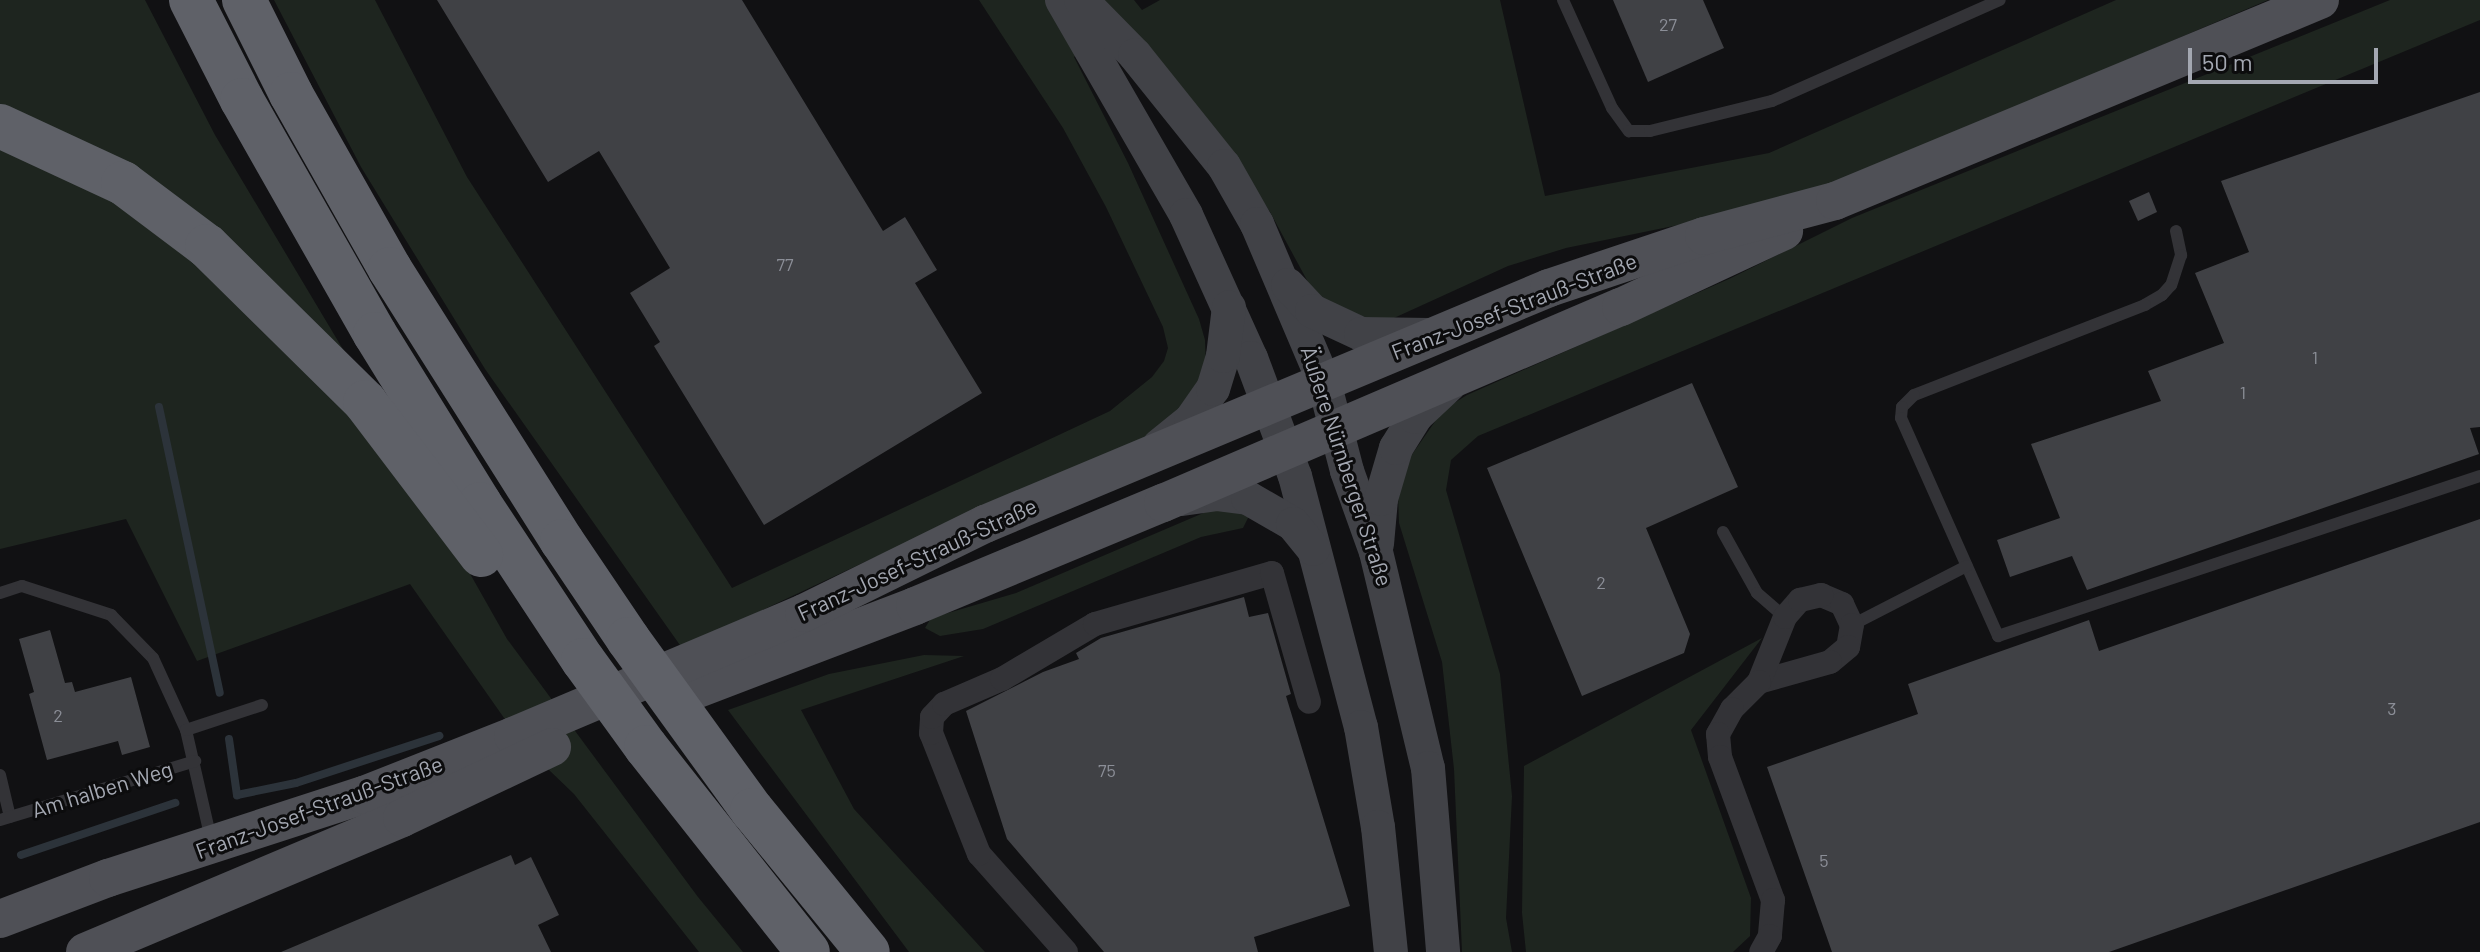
<!DOCTYPE html>
<meta charset="utf-8">
<style>
body{margin:0}
#map{position:relative;width:2480px;height:952px;overflow:hidden;background:#111113;font-family:Barlow,sans-serif}
div>[style]{position:absolute}
.green>*{inset:0;background:#1e251f}
.stream>*{height:8px;margin:-4px;padding:0 4px;transform-origin:4px;border-radius:4px;background:#2c333a}
.building>*{inset:0;background:#404145}
.service>*{height:12px;margin:-6px;padding:0 6px;transform-origin:6px;border-radius:6px;background:#333337}
.minor>*{height:24px;margin:-12px;padding:0 12px;transform-origin:12px;border-radius:12px;background:#333337}
.secondary>*{height:34px;margin:-17px;padding:0 17px;transform-origin:17px;border-radius:17px;background:#414247}
.primary>*{height:38px;margin:-19px;padding:0 19px;transform-origin:19px;border-radius:19px;background:#4f5056}
.motorway>*{height:44px;margin:-22px;padding:0 22px;transform-origin:22px;border-radius:22px;background:#5f6168}
span{translate:-50% -50%;white-space:nowrap;text-align:center;line-height:1.15;-webkit-text-stroke:6px #0c0c0d;paint-order:stroke}
.number-label{font-size:18px;color:#8b8e97}
.number-label span{-webkit-text-stroke-width:0}
.street-label{font-size:22px;color:#a4a8b2}
.scale{position:absolute;left:2188px;top:48px;width:190px;height:36px;box-sizing:border-box;border:4px solid #a4a8b2;border-top:0;padding-left:10px;font-size:24px;line-height:28px;white-space:nowrap;color:#a4a8b2;-webkit-text-stroke:6px #0c0c0d;paint-order:stroke}
</style>
<div id="map">
<div class="green">
<i style="clip-path:polygon(0 0,145px 0,215px 135px,344px 351px,507px 639px,698px 897px,743px 952px,699px 952px,574px 794px,523px 745px,410px 584px,197px 661px,126px 519px,0 549px)"></i>
<i style="clip-path:polygon(274px 0,375px 0,467px 177px,732px 588px,1110px 411px,1152px 377px,1164px 361px,1168px 348px,1163px 327px,1106px 207px,1063px 128px,979px 0,1134px 0,1142px 10px,1160px 0,1500px 0,1545px 196px,1769px 153px,2116px 0,2268px 0,1838px 183px,1727px 215px,1566px 248px,1508px 266px,1394px 318px,1371px 319px,1342px 310px,1315px 295px,1270px 212px,1222px 141px,1122px 23px,1074px 57px,1128px 163px,1199px 319px,1205px 340px,1206px 367px,1195px 394px,1156px 435px,871px 559px,682px 648px,485px 369px,361px 167px)"></i>
<i style="clip-path:polygon(2390px 0,2480px 0,2480px 20px,1478px 436px,1451px 460px,1446px 490px,1500px 674px,1512px 796px,1506px 918px,1512px 952px,1462px 952px,1454px 769px,1442px 662px,1399px 523px,1398px 495px,1404px 466px,1443px 410px,1467px 395px,1731px 278px,1852px 218px)"></i>
<i style="clip-path:polygon(1227px 508px,1251px 512px,1243px 528px,1201px 537px,983px 629px,940px 636px,925px 628px,931px 618px,1016px 593px,1208px 511px)"></i>
<i style="clip-path:polygon(1762px 638px,1691px 730px,1751px 898px,1750px 936px,1733px 952px,1526px 952px,1522px 913px,1524px 766px)"></i>
<i style="clip-path:polygon(924px 655px,964px 656px,801px 710px,854px 809px,985px 952px,909px 952px,728px 710px,829px 674px)"></i>
</div>
<div class="stream">
<i style="left:159px;top:407px;width:292px;rotate:78deg"></i>
<i style="left:229px;top:739px;width:57px;rotate:81.9deg"></i>
<i style="left:237px;top:795px;width:60px;rotate:-11.5deg"></i>
<i style="left:296px;top:783px;width:151px;rotate:-18.2deg"></i>
<i style="left:21px;top:855px;width:163px;rotate:-18.7deg"></i>
</div>
<div class="building">
<i style="clip-path:polygon(437px 0,742px 0,883px 231px,905px 217px,937px 270px,915px 283px,982px 393px,764px 525px,654px 346px,660px 342px,630px 293px,670px 268px,599px 151px,548px 182px)"></i>
<i style="clip-path:polygon(1613px 0,1703px 0,1724px 48px,1648px 82px)"></i>
<i style="clip-path:polygon(2480px 92px,2480px 427px,2470px 428px,2479px 454px,2087px 590px,2072px 556px,2010px 577px,1997px 540px,2060px 518px,2031px 444px,2161px 401px,2148px 371px,2224px 343px,2195px 273px,2249px 252px,2221px 181px)"></i>
<i style="clip-path:polygon(2149px 192px,2157px 212px,2138px 221px,2129px 201px)"></i>
<i style="clip-path:polygon(1692px 383px,1738px 487px,1646px 528px,1690px 634px,1684px 653px,1582px 696px,1487px 468px)"></i>
<i style="clip-path:polygon(2480px 519px,2480px 822px,2109px 952px,1832px 952px,1767px 767px,1918px 714px,1908px 684px,2089px 620px,2099px 651px)"></i>
<i style="clip-path:polygon(1244px 597px,1249px 617px,1268px 613px,1291px 694px,1286px 696px,1350px 906px,1254px 937px,1258px 952px,1104px 952px,1007px 839px,966px 711px,1043px 672px,1079px 659px,1076px 653px,1101px 638px)"></i>
<i style="clip-path:polygon(50px 630px,65px 683px,72px 682px,75px 692px,131px 677px,150px 747px,122px 755px,118px 741px,47px 760px,29px 694px,34px 692px,19px 639px)"></i>
<i style="clip-path:polygon(511px 855px,515px 865px,531px 857px,559px 915px,538px 925px,551px 952px,281px 952px)"></i>
</div>
<div class="service">
<i style="left:1563px;top:0;width:119px;rotate:65.6deg"></i>
<i style="left:1612px;top:108px;width:29px;rotate:54deg"></i>
<i style="left:1629px;top:131px;width:21px"></i>
<i style="left:1650px;top:131px;width:126px;rotate:-13.8deg"></i>
<i style="left:1772px;top:101px;width:249px;rotate:-23.9deg"></i>
<i style="left:2176px;top:231px;width:25px;rotate:78deg"></i>
<i style="left:2181px;top:255px;width:32px;rotate:108deg"></i>
<i style="left:2171px;top:285px;width:13px;rotate:132deg"></i>
<i style="left:2162px;top:295px;width:20px;rotate:150deg"></i>
<i style="left:2145px;top:305px;width:248px;rotate:158.7deg"></i>
<i style="left:1914px;top:395px;width:17px;rotate:135deg"></i>
<i style="left:1902px;top:407px;width:11px;rotate:95deg"></i>
<i style="left:1901px;top:418px;width:239px;rotate:66deg"></i>
<i style="left:1998px;top:636px;width:508px;rotate:-18.36deg"></i>
<i style="left:1723px;top:532px;width:70px;rotate:60.9deg"></i>
<i style="left:1757px;top:593px;width:37px;rotate:41deg"></i>
<i style="left:0;top:593px;width:23px;rotate:-18deg"></i>
<i style="left:22px;top:586px;width:94px;rotate:18deg"></i>
<i style="left:111px;top:615px;width:60px;rotate:45.7deg"></i>
<i style="left:153px;top:658px;width:79px;rotate:65.4deg"></i>
<i style="left:186px;top:730px;width:112px;rotate:77.1deg"></i>
<i style="left:1852px;top:625px;width:129px;rotate:-27.2deg"></i>
<i style="left:186px;top:730px;width:80px;rotate:-18.2deg"></i>
<i style="left:0;top:775px;width:43px;rotate:76.6deg"></i>
<i style="left:0;top:820px;width:204px;rotate:-16.8deg"></i>
</div>
<div class="minor">
<i style="left:1821px;top:595px;width:23px;rotate:23deg"></i>
<i style="left:1842px;top:604px;width:23px;rotate:65deg"></i>
<i style="left:1852px;top:625px;width:22px;rotate:100deg"></i>
<i style="left:1848px;top:647px;width:23px;rotate:140deg"></i>
<i style="left:1830px;top:662px;width:74px;rotate:164.3deg"></i>
<i style="left:1759px;top:682px;width:70px;rotate:-68.2deg"></i>
<i style="left:1785px;top:617px;width:23px;rotate:-49deg"></i>
<i style="left:1800px;top:600px;width:22px;rotate:-13deg"></i>
<i style="left:1759px;top:682px;width:38px;rotate:135deg"></i>
<i style="left:1732px;top:709px;width:29px;rotate:119deg"></i>
<i style="left:1718px;top:734px;width:23px;rotate:85deg"></i>
<i style="left:1720px;top:757px;width:153px;rotate:69.7deg"></i>
<i style="left:1773px;top:900px;width:36px;rotate:95deg"></i>
<i style="left:1770px;top:936px;width:18px;rotate:119deg"></i>
<i style="left:1066px;top:952px;width:131px;rotate:-131.6deg"></i>
<i style="left:979px;top:854px;width:130px;rotate:-111.6deg"></i>
<i style="left:931px;top:733px;width:16px;rotate:-86deg"></i>
<i style="left:932px;top:717px;width:18px;rotate:-47deg"></i>
<i style="left:944px;top:704px;width:63px;rotate:-23.3deg"></i>
<i style="left:1002px;top:679px;width:108px;rotate:-30.6deg"></i>
<i style="left:1095px;top:624px;width:184px;rotate:-16.1deg"></i>
<i style="left:1272px;top:573px;width:134px;rotate:74deg"></i>
</div>
<div class="secondary">
<i style="left:1062px;top:0;width:248px;rotate:60deg"></i>
<i style="left:1186px;top:215px;width:157px;rotate:65.6deg"></i>
<i style="left:1251px;top:358px;width:126px;rotate:69.6deg"></i>
<i style="left:1295px;top:476px;width:260px;rotate:75.3deg"></i>
<i style="left:1361px;top:727px;width:101px;rotate:80.4deg"></i>
<i style="left:1378px;top:827px;width:126px;rotate:84.1deg"></i>
<i style="left:1081px;top:0;width:77px;rotate:45.5deg"></i>
<i style="left:1135px;top:55px;width:142px;rotate:51.3deg"></i>
<i style="left:1224px;top:166px;width:67px;rotate:60.4deg"></i>
<i style="left:1257px;top:224px;width:172px;rotate:67deg"></i>
<i style="left:1324px;top:382px;width:92px;rotate:75.5deg"></i>
<i style="left:1347px;top:471px;width:86px;rotate:70.3deg"></i>
<i style="left:1376px;top:552px;width:222px;rotate:76.5deg"></i>
<i style="left:1428px;top:768px;width:185px;rotate:85.3deg"></i>
<i style="left:1288px;top:285px;width:35px;rotate:47deg"></i>
<i style="left:1312px;top:311px;width:54px;rotate:25.1deg"></i>
<i style="left:1361px;top:334px;width:69px;rotate:0.8deg"></i>
<i style="left:1159px;top:446px;width:41px;rotate:-39.1deg"></i>
<i style="left:1191px;top:420px;width:38px;rotate:-55deg"></i>
<i style="left:1213px;top:389px;width:34px;rotate:-73deg"></i>
<i style="left:1223px;top:356px;width:49px;rotate:-83deg"></i>
<i style="left:1182px;top:499px;width:34px;rotate:-8deg"></i>
<i style="left:1216px;top:494px;width:32px;rotate:7deg"></i>
<i style="left:1248px;top:498px;width:52px;rotate:30deg"></i>
<i style="left:1293px;top:524px;width:32px;rotate:51deg"></i>
<i style="left:1377px;top:544px;width:45px;rotate:-84.9deg"></i>
<i style="left:1381px;top:499px;width:53px;rotate:-73.6deg"></i>
<i style="left:1396px;top:448px;width:36px;rotate:-58deg"></i>
<i style="left:1415px;top:417px;width:48px;rotate:-43.3deg"></i>
</div>
<div class="primary">
<i style="left:669px;top:700px;width:263px;rotate:-20.9deg"></i>
<i style="left:915px;top:606px;width:269px;rotate:-22.6deg"></i>
<i style="left:1163px;top:503px;width:498px;rotate:-23.2deg"></i>
<i style="left:1621px;top:307px;width:180px;rotate:-25deg"></i>
<i style="left:0;top:919px;width:116px;rotate:-20.8deg"></i>
<i style="left:108px;top:878px;width:269px;rotate:-18deg"></i>
<i style="left:364px;top:795px;width:160px;rotate:-21.6deg"></i>
<i style="left:513px;top:736px;width:316px;rotate:-22.9deg"></i>
<i style="left:804px;top:613px;width:202px;rotate:-26.2deg"></i>
<i style="left:985px;top:524px;width:611px;rotate:-22.71deg"></i>
<i style="left:1549px;top:288px;width:163px;rotate:-18.5deg"></i>
<i style="left:1704px;top:236px;width:136px;rotate:-15deg"></i>
<i style="left:1835px;top:201px;width:525px;rotate:-22.51deg"></i>
<i style="left:85px;top:952px;width:344px;rotate:-22.9deg"></i>
<i style="left:402px;top:818px;width:166px;rotate:-25.3deg"></i>
</div>
<div class="motorway">
<i style="left:191px;top:0;width:112px;rotate:63deg"></i>
<i style="left:242px;top:100px;width:269px;rotate:60.4deg"></i>
<i style="left:375px;top:334px;width:200px;rotate:58.3deg"></i>
<i style="left:480px;top:504px;width:187px;rotate:56.6deg"></i>
<i style="left:583px;top:660px;width:107px;rotate:54.1deg"></i>
<i style="left:646px;top:747px;width:261px;rotate:51.7deg"></i>
<i style="left:244px;top:0;width:105px;rotate:63.4deg"></i>
<i style="left:291px;top:94px;width:201px;rotate:60.5deg"></i>
<i style="left:390px;top:269px;width:322px;rotate:57.7deg"></i>
<i style="left:562px;top:541px;width:118px;rotate:56deg"></i>
<i style="left:628px;top:639px;width:211px;rotate:54.1deg"></i>
<i style="left:752px;top:810px;width:183px;rotate:50.8deg"></i>
<i style="left:0;top:126px;width:136px;rotate:24.9deg"></i>
<i style="left:123px;top:183px;width:105px;rotate:36.9deg"></i>
<i style="left:207px;top:246px;width:222px;rotate:44.6deg"></i>
<i style="left:365px;top:402px;width:192px;rotate:52.8deg"></i>
</div>
<div class="number-label">
<span style="left:1668px;top:24px">27</span>
<span style="left:785px;top:264px">77</span>
<span style="left:2315px;top:357px">1</span>
<span style="left:2243px;top:392px">1</span>
<span style="left:1601px;top:582px">2</span>
<span style="left:2392px;top:708px">3</span>
<span style="left:58px;top:715px">2</span>
<span style="left:1107px;top:770px">75</span>
<span style="left:1824px;top:860px">5</span>
</div>
<div class="street-label">
<span style="left:1514px;top:306px;rotate:-21deg">Franz-Josef-Strauß-Straße</span>
<span style="left:1347px;top:466px;rotate:72deg">Äußere Nürnberger Straße</span>
<span style="left:917px;top:559px;rotate:-25deg">Franz-Josef-Strauß-Straße</span>
<span style="left:102px;top:789px;rotate:-17deg">Am halben Weg</span>
<span style="left:319px;top:807px;rotate:-20deg">Franz-Josef-Strauß-Straße</span>
</div>
<div class="scale">50 m</div>
</div>
